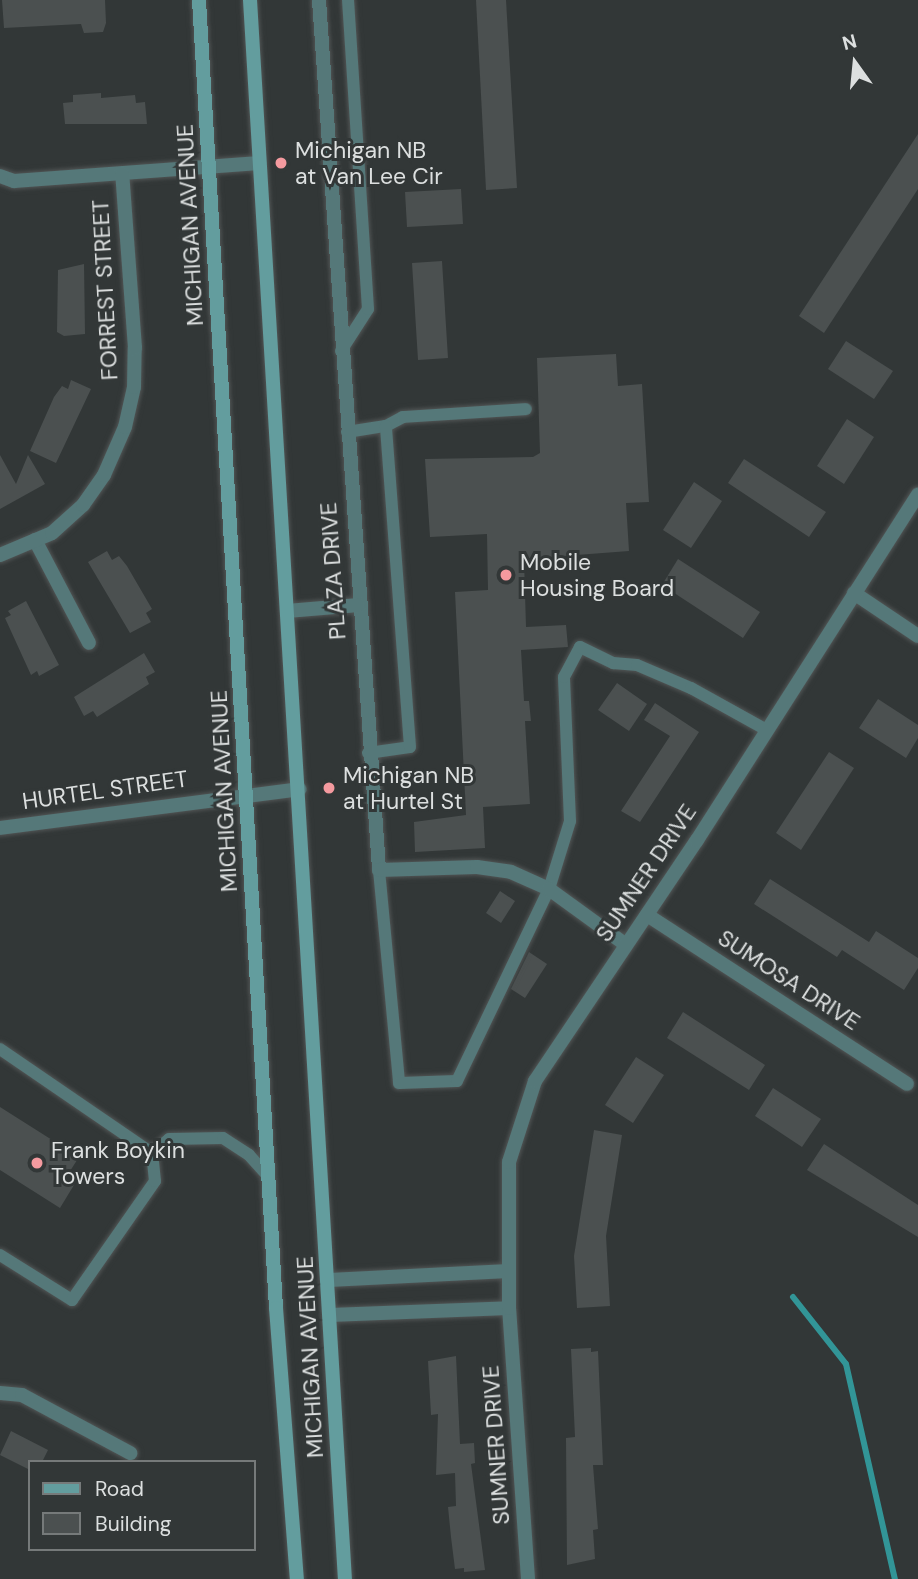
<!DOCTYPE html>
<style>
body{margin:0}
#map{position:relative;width:918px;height:1579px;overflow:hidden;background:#323737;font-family:"DM Sans",sans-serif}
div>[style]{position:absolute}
.stream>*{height:6px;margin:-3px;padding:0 3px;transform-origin:3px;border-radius:3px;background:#329597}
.building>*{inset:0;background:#4b5050}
.roads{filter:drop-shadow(0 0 2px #515555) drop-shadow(0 0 2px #515555)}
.service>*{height:12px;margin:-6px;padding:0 6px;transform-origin:6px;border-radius:6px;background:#557879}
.minor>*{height:14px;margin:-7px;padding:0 7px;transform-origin:7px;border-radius:7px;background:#557879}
.tertiary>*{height:14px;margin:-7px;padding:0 7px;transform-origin:7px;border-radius:7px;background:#557879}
.secondary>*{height:14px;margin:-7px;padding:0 7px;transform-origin:7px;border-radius:7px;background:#639d9e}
.dots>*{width:19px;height:19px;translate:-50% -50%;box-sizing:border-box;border:4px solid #323737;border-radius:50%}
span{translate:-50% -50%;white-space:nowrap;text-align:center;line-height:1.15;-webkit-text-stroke:6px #323737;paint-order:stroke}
.poi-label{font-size:23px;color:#dcdfdf}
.left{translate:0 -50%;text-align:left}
.street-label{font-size:23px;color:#dcdfdf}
.legend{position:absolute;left:28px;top:1460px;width:228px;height:91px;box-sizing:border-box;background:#323737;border:2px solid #767a7a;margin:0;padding:9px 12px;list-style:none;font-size:21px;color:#dcdfdf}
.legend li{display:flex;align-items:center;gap:14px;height:35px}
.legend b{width:35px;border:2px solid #767a7a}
.north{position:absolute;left:820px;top:28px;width:70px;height:70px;-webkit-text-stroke:5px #323737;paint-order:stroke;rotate:345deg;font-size:19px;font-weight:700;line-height:28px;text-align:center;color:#dcdfdf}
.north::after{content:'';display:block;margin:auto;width:24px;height:32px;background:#dcdfdf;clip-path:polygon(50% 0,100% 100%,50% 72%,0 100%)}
</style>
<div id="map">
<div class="stream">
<i style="left:793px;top:1297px;width:85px;rotate:51.7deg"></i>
<i style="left:846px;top:1364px;width:221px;rotate:77.2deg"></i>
</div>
<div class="building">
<i style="clip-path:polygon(2px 0,105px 0,106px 23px,103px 32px,84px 33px,81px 24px,4px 28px)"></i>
<i style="clip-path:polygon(476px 0,506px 0,517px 188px,486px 190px)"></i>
<i style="clip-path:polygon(101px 93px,101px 98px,135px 95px,136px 103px,145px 102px,147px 124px,65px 124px,63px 103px,73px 102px,73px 95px)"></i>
<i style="clip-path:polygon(918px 134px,918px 189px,824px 333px,799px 316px)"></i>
<i style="clip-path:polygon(461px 189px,463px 224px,407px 227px,405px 192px)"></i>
<i style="clip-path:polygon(442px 261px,448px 358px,418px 360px,412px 263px)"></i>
<i style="clip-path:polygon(84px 264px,85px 334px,64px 336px,57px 332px,58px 270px)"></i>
<i style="clip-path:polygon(846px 341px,893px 371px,874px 399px,828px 369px)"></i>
<i style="clip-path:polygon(616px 354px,618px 386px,642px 384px,649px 502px,626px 503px,629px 551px,524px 559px,526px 627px,566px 625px,568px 647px,521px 650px,524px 701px,529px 701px,531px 721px,525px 721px,530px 804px,483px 807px,485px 848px,415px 852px,414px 822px,466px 815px,455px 592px,488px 590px,487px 534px,430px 537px,425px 459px,533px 457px,540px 453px,537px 358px)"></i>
<i style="clip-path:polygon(71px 380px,91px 389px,56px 463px,30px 451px,54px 397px,62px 386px,68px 389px)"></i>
<i style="clip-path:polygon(847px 419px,874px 437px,844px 484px,817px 466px)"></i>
<i style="clip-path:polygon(0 455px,16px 484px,28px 455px,45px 484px,0 509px)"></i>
<i style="clip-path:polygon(744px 459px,826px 512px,809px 537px,728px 483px)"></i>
<i style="clip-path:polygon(694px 482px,722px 501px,691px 548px,663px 530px)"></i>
<i style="clip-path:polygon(107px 551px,112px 560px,119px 556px,127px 566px,152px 609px,146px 613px,151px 622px,130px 633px,88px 562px)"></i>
<i style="clip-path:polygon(678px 559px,760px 612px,743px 638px,662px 585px)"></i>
<i style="clip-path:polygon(26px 601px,59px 665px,39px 676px,37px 671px,31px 675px,5px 618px,11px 615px,8px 611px)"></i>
<i style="clip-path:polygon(144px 653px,155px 672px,146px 677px,149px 684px,97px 717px,93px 711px,84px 716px,74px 697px)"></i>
<i style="clip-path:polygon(617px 683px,647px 704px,629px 731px,598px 710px)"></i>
<i style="clip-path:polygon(878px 699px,918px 725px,918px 738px,906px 758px,859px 728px)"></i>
<i style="clip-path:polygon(655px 703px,699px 732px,640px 822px,621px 811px,670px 736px,644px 720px)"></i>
<i style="clip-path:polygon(829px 752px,854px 768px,801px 850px,776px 833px)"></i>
<i style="clip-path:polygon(770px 879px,869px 942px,876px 931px,918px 958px,918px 968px,904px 990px,842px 950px,837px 957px,754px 904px)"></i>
<i style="clip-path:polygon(500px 891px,515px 901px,501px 923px,486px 913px)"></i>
<i style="clip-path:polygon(529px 952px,547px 964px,525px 998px,511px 989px)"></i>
<i style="clip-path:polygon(683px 1012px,765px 1065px,749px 1090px,667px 1038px)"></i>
<i style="clip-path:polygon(636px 1057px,664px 1075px,633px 1123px,605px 1105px)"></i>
<i style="clip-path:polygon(773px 1088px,821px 1119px,802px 1147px,755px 1116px)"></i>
<i style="clip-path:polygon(0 1107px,79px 1157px,65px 1179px,74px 1185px,60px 1208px,0 1170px)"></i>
<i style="clip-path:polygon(594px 1130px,622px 1135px,606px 1236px,610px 1306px,577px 1308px,574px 1256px)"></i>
<i style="clip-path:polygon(824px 1144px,918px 1205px,918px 1237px,807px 1170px)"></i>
<i style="clip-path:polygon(591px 1348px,591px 1352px,598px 1351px,603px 1465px,593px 1465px,598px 1529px,593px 1530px,595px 1559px,567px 1565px,566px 1438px,575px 1437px,571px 1349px)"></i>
<i style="clip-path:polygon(456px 1356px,460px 1444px,474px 1443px,475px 1463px,471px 1464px,485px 1570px,464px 1572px,464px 1568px,455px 1569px,451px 1537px,448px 1507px,456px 1506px,455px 1473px,436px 1475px,438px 1414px,431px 1415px,428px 1361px)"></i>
<i style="clip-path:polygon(11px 1431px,48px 1450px,42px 1462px,30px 1462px,30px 1470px,0 1455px)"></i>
</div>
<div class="roads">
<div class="service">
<i style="left:341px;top:351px;width:50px;rotate:-57.3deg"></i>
<i style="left:368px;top:309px;width:310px;rotate:-93.7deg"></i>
<i style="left:347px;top:432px;width:39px;rotate:-9deg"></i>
<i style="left:386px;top:426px;width:19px;rotate:-28deg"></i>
<i style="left:403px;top:417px;width:123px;rotate:-3.7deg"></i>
<i style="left:368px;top:753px;width:42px;rotate:-8.1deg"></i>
<i style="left:410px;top:747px;width:322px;rotate:-94.3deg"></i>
<i style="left:379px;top:870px;width:214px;rotate:84.6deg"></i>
<i style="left:399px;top:1083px;width:58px;rotate:-2deg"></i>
<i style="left:457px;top:1081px;width:213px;rotate:-64.4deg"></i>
<i style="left:549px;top:889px;width:71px;rotate:-72.8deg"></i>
<i style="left:570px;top:821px;width:144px;rotate:-92.4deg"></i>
<i style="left:564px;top:677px;width:34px;rotate:-62deg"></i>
<i style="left:580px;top:647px;width:37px;rotate:26deg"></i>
<i style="left:613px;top:663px;width:24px;rotate:5deg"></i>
<i style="left:637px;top:665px;width:59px;rotate:23.1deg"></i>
<i style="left:691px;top:688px;width:85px;rotate:29deg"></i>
<i style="left:0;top:1049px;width:184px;rotate:34.4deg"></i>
<i style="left:0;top:1255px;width:85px;rotate:32deg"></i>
<i style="left:72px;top:1300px;width:145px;rotate:-55.1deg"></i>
<i style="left:155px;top:1181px;width:28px;rotate:-96deg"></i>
<i style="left:152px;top:1153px;width:22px;rotate:-39deg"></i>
<i style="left:169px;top:1139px;width:54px;rotate:-1.1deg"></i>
<i style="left:223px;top:1138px;width:31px;rotate:33deg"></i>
<i style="left:249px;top:1155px;width:28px;rotate:48deg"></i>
</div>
<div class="minor">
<i style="left:319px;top:0;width:872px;rotate:86.05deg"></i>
<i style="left:379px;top:870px;width:98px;rotate:-1.8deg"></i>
<i style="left:477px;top:867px;width:34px;rotate:8deg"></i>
<i style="left:511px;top:872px;width:42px;rotate:24.1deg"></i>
<i style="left:549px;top:889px;width:95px;rotate:36deg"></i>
<i style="left:0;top:176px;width:15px;rotate:20deg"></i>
<i style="left:14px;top:181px;width:246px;rotate:-4.2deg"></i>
<i style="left:35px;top:540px;width:116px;rotate:62.3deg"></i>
<i style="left:0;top:555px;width:56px;rotate:-22.9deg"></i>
<i style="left:52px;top:533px;width:42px;rotate:-42.1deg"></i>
<i style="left:83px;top:505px;width:37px;rotate:-55deg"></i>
<i style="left:104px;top:475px;width:52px;rotate:-66.4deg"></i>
<i style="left:125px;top:427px;width:41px;rotate:-77.3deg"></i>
<i style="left:134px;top:387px;width:39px;rotate:-89deg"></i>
<i style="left:135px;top:348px;width:175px;rotate:-94.2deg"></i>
<i style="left:854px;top:593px;width:77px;rotate:33.9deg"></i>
<i style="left:288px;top:611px;width:70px;rotate:-4.9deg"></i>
<i style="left:647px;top:915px;width:310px;rotate:33deg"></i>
<i style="left:329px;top:1280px;width:180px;rotate:-2.9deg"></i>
<i style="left:330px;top:1315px;width:179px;rotate:-2.2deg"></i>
<i style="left:0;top:1393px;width:22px;rotate:5deg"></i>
<i style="left:22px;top:1395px;width:123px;rotate:28.2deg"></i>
<i style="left:528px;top:1579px;width:272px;rotate:-94deg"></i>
<i style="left:509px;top:1308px;width:146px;rotate:-90deg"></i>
<i style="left:509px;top:1162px;width:85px;rotate:-72.2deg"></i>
<i style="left:535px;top:1081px;width:290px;rotate:-56.1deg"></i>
<i style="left:697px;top:840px;width:410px;rotate:-57.4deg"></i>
</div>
<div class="tertiary">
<i style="left:0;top:828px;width:302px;rotate:-7.4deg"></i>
</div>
<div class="secondary">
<i style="left:199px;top:0;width:1310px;rotate:86.63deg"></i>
<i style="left:276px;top:1308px;width:272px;rotate:85.6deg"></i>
<i style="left:250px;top:0;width:1582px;rotate:86.56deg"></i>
</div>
</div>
<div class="dots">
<i style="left:281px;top:163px;background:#f49a9f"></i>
<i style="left:506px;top:575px;background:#f49a9f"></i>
<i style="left:329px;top:788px;background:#f49a9f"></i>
<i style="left:37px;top:1163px;background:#f49a9f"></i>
</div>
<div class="poi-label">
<span class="left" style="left:295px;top:163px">Michigan NB<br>at Van Lee Cir</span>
<span class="left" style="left:520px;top:575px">Mobile<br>Housing Board</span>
<span class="left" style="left:343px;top:788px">Michigan NB<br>at Hurtel St</span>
<span class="left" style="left:51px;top:1163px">Frank Boykin<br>Towers</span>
</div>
<div class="street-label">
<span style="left:190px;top:225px;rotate:-93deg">MICHIGAN AVENUE</span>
<span style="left:105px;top:290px;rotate:-93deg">FORREST STREET</span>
<span style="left:333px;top:571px;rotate:-94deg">PLAZA DRIVE</span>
<span style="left:105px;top:790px;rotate:-8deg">HURTEL STREET</span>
<span style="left:224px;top:791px;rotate:-93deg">MICHIGAN AVENUE</span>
<span style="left:646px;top:873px;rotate:-56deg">SUMNER DRIVE</span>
<span style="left:789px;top:980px;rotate:33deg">SUMOSA DRIVE</span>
<span style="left:310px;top:1357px;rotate:-93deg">MICHIGAN AVENUE</span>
<span style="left:496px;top:1445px;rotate:-94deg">SUMNER DRIVE</span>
</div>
<ul class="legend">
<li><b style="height:9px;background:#639d9e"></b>Road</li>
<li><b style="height:19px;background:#4b5050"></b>Building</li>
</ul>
<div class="north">N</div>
</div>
